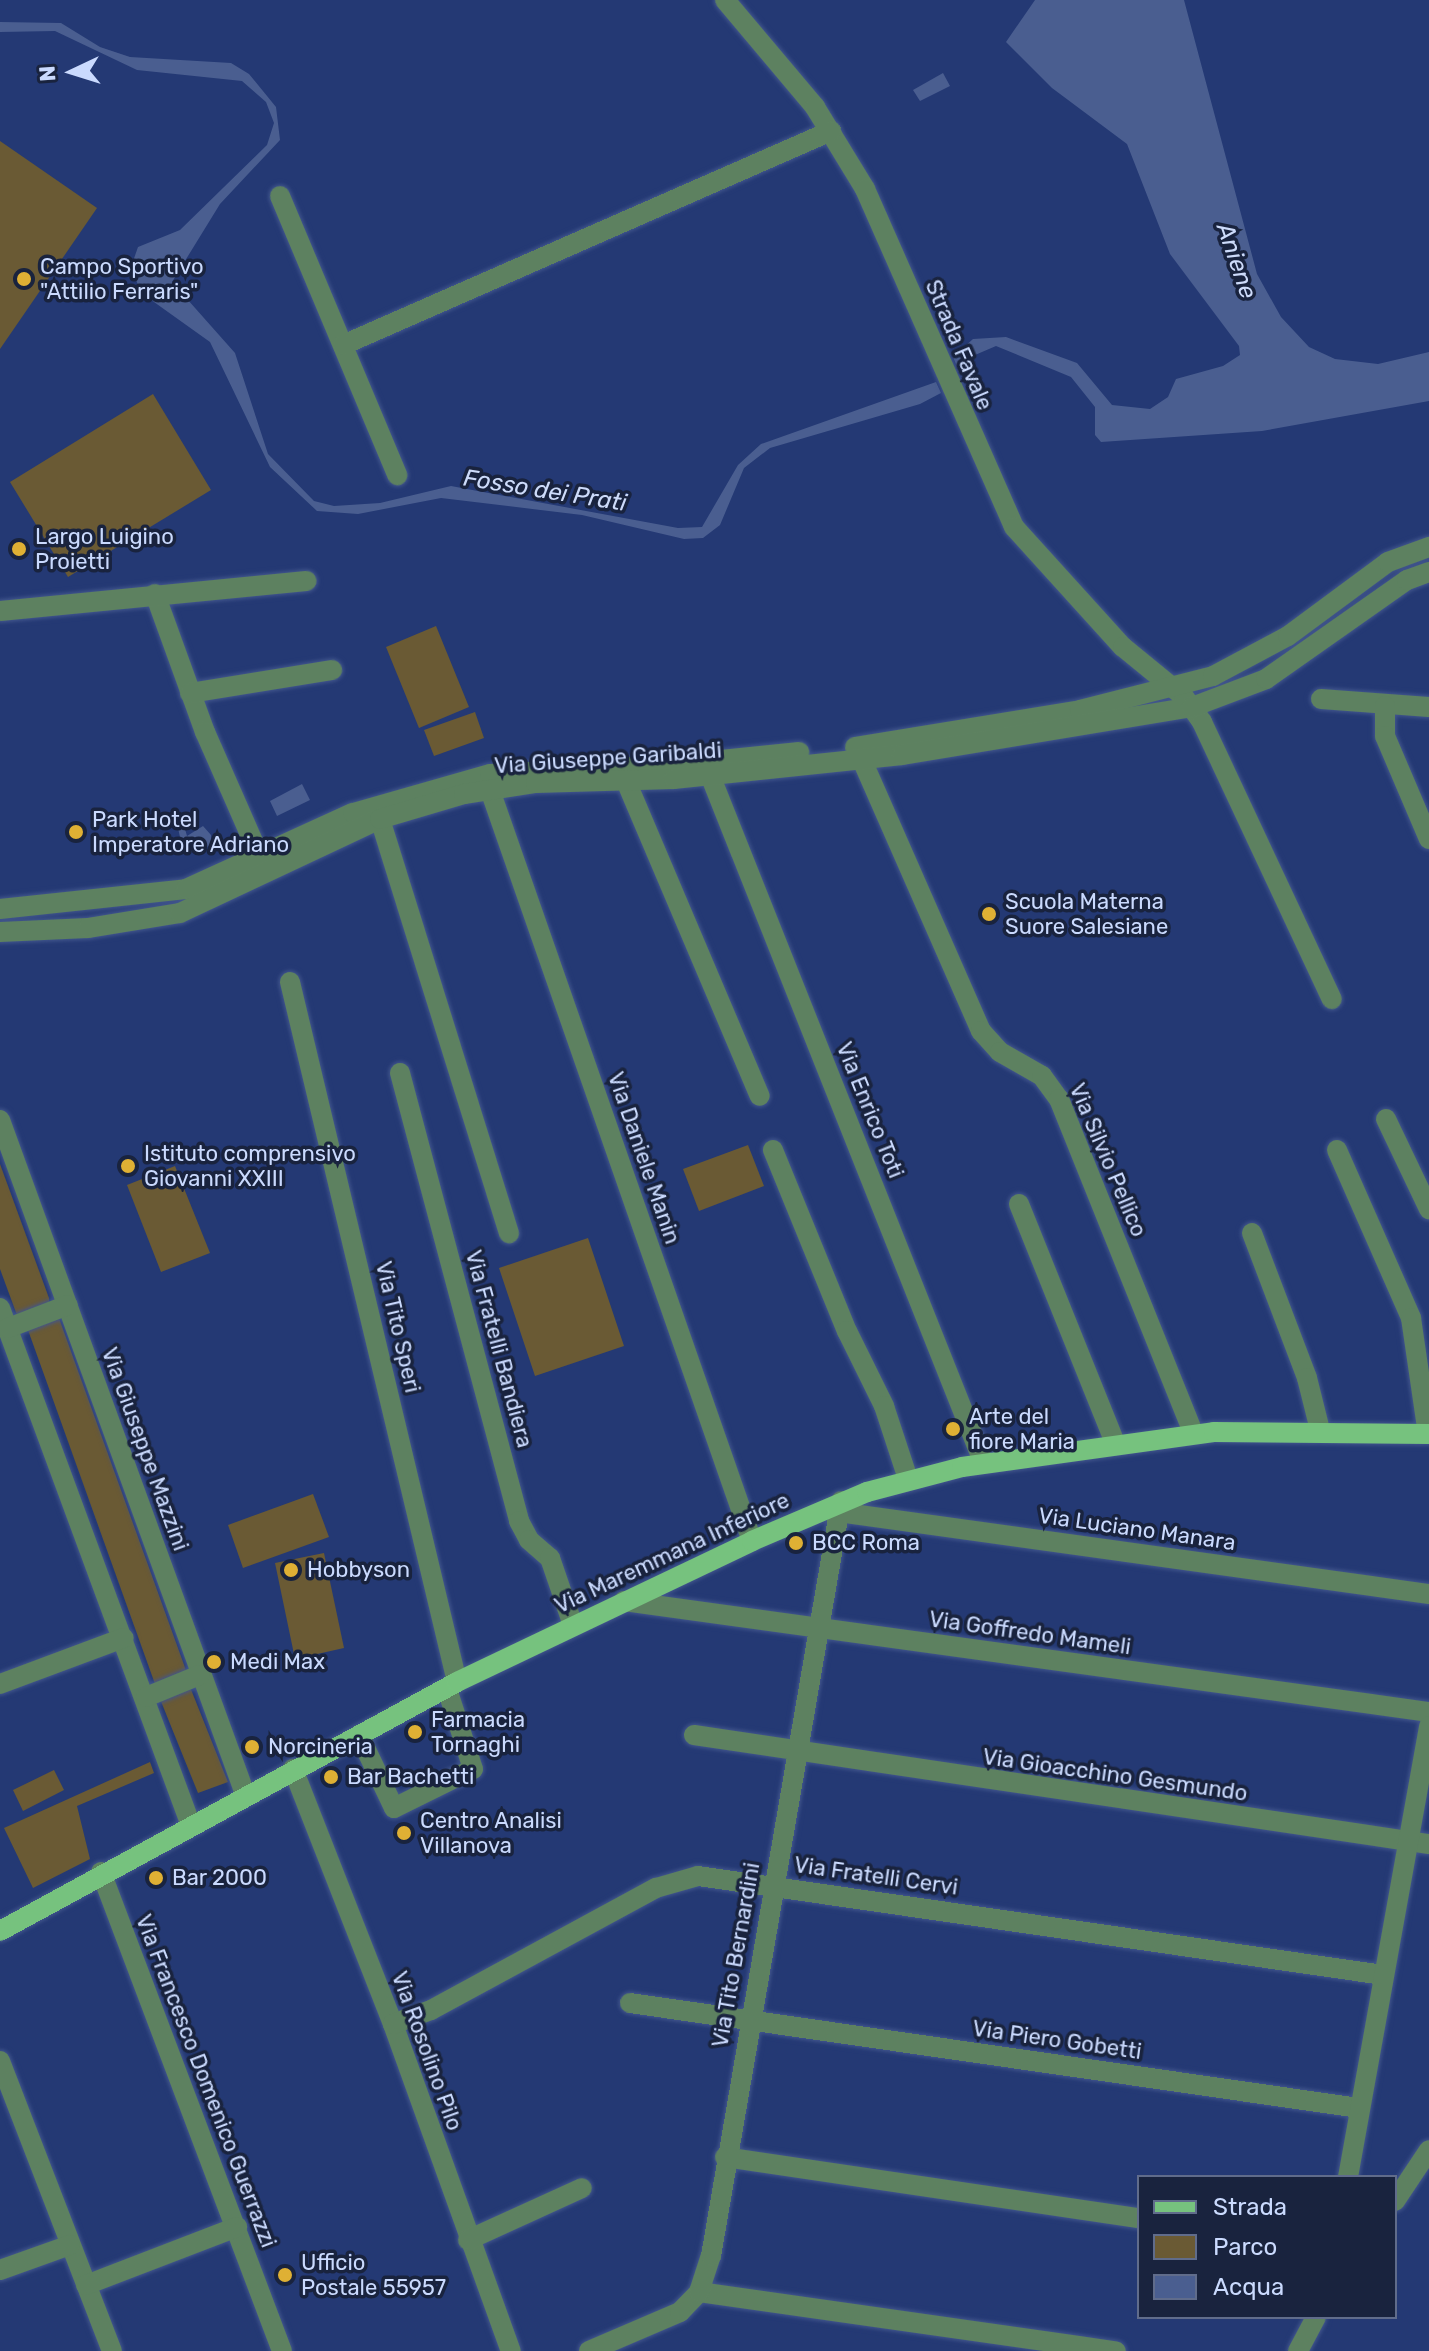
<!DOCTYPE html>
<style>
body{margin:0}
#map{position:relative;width:1429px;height:2351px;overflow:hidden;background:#243974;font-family:Rubik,sans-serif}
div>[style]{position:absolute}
.green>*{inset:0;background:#6a5a34}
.water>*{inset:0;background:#4a5e90}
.roads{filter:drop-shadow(0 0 2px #42568d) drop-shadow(0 0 2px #42568d)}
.minor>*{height:20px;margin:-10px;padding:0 10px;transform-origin:10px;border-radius:10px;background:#5d8160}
.major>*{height:20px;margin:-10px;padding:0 10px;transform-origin:10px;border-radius:10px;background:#76c27e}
.dots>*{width:22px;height:22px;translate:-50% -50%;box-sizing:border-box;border:4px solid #19233e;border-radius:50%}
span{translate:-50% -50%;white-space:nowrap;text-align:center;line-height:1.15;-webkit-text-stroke:7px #19233e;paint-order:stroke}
.poi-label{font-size:22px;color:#cadafe}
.left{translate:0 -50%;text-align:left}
.street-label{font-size:22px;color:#cadafe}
.water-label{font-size:24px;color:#cddbfa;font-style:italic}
.legend{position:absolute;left:1137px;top:2175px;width:260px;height:144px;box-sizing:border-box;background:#19233e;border:2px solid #606c8b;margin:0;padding:10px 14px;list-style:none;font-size:24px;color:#cadafe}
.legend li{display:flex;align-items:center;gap:16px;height:40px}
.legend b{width:40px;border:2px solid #606c8b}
.north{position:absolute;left:32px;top:32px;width:80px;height:80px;-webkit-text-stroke:6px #19233e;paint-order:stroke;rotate:266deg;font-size:22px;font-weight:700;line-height:32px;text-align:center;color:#cadafe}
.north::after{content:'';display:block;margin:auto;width:28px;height:36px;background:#cadafe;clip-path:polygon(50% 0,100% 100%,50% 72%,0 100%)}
</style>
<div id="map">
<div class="green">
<i style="clip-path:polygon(0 141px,97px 208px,0 349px)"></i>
<i style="clip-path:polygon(153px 394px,211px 490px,68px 577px,10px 482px)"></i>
<i style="clip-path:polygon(436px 626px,469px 707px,419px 728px,386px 647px)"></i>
<i style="clip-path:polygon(475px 712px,484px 738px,434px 756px,424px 730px)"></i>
<i style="clip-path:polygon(748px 1145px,764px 1186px,699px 1211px,683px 1169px)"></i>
<i style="clip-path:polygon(0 1164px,49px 1298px,49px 1306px,18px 1318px,0 1269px)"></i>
<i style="clip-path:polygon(175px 1166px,210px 1253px,161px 1272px,127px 1185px)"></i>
<i style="clip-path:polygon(588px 1238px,624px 1346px,535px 1376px,499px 1268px)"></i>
<i style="clip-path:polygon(59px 1318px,187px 1673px,155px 1684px,28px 1330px)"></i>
<i style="clip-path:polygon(313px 1494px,329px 1537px,243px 1568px,228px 1525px)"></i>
<i style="clip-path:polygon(324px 1553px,344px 1648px,295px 1659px,275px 1563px)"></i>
<i style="clip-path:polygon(190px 1687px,228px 1782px,198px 1793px,160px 1699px)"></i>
<i style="clip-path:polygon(150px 1762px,154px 1773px,77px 1806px,90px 1859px,33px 1888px,4px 1828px)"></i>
<i style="clip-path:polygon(54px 1770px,64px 1790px,23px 1811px,13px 1790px)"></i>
</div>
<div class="water">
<i style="clip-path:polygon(1035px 0,1184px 0,1257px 274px,1281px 317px,1309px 347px,1335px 359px,1378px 364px,1429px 352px,1429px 401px,1262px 431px,1101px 442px,1095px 435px,1095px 407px,1071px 377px,996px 346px,968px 358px,958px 369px,953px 357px,973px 339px,1006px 337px,1077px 363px,1112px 405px,1150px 409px,1168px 397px,1176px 379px,1223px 366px,1240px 355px,1239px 346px,1170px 254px,1127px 144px,1052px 88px,1006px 42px)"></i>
<i style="clip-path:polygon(0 22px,61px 23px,100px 47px,130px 57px,231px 63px,249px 74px,276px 107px,280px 140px,220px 204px,172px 282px,235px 353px,268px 454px,314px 501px,334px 506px,380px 503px,451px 486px,678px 528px,702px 527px,738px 465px,761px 444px,936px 382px,941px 393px,920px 404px,770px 448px,744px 468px,720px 525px,703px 538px,684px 539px,582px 515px,441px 498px,358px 514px,317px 511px,270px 467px,210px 342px,154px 302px,138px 285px,131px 267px,138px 247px,180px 230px,267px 145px,274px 123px,266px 102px,242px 81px,137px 70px,55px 31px,0 32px)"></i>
<i style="clip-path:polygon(943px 73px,950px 86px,920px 101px,913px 90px)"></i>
<i style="clip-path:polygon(302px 784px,310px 800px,277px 816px,270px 801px)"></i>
<i style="clip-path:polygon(203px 826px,211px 835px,211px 845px,197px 852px,183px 851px,178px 828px,185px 829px,187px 836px)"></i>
</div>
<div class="roads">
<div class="minor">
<i style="left:725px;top:0;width:140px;rotate:49.9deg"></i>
<i style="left:815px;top:107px;width:96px;rotate:58.6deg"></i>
<i style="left:865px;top:189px;width:369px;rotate:66.2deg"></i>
<i style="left:1014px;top:527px;width:162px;rotate:47.8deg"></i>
<i style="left:1123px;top:647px;width:79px;rotate:39.3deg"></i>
<i style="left:1184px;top:697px;width:31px;rotate:54deg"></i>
<i style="left:1202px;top:722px;width:306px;rotate:64.9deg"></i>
<i style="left:280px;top:196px;width:303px;rotate:67.2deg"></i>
<i style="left:343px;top:345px;width:533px;rotate:-23.68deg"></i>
<i style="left:155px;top:594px;width:147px;rotate:70.1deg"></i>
<i style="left:205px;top:732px;width:137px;rotate:66.3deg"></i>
<i style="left:0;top:611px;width:308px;rotate:-5.6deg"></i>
<i style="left:190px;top:693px;width:144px;rotate:-9.2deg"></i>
<i style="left:1321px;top:699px;width:108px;rotate:4.2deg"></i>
<i style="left:1385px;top:706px;width:30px;rotate:90deg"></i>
<i style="left:1385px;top:736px;width:112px;rotate:66.9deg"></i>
<i style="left:855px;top:747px;width:228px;rotate:-9.3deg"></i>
<i style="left:1080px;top:710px;width:137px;rotate:-14.3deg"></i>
<i style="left:1213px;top:676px;width:85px;rotate:-28.1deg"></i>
<i style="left:1288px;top:636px;width:124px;rotate:-36.5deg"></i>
<i style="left:1388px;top:562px;width:44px;rotate:-20.1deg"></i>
<i style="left:862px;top:760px;width:296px;rotate:66.3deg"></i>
<i style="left:981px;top:1031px;width:28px;rotate:48deg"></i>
<i style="left:1000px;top:1052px;width:48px;rotate:29.7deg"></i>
<i style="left:1042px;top:1076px;width:29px;rotate:54deg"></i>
<i style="left:1059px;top:1099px;width:361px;rotate:68.1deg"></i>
<i style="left:710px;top:775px;width:741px;rotate:68.31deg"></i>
<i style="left:626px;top:781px;width:342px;rotate:67deg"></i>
<i style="left:490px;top:790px;width:795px;rotate:70.77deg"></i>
<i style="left:380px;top:819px;width:434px;rotate:72.7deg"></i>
<i style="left:0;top:909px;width:187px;rotate:-6.1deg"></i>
<i style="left:186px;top:889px;width:183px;rotate:-24.5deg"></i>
<i style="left:353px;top:813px;width:142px;rotate:-15.9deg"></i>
<i style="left:490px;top:774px;width:182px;rotate:-2.8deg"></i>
<i style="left:672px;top:765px;width:128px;rotate:-5.8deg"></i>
<i style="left:0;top:932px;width:88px;rotate:-2.6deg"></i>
<i style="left:88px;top:928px;width:93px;rotate:-9.3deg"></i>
<i style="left:180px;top:913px;width:221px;rotate:-25.2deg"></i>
<i style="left:380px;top:819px;width:88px;rotate:-16.6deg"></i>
<i style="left:464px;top:794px;width:73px;rotate:-8.7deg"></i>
<i style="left:536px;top:783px;width:138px;rotate:-1.7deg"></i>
<i style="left:674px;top:779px;width:229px;rotate:-6deg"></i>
<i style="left:902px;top:755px;width:294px;rotate:-9.4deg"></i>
<i style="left:1192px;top:707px;width:79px;rotate:-20.7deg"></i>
<i style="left:1266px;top:679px;width:172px;rotate:-35.1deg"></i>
<i style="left:1407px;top:580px;width:23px;rotate:-20deg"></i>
<i style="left:290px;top:982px;width:720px;rotate:76.58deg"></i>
<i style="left:400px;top:1073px;width:464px;rotate:75.1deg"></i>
<i style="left:519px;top:1521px;width:21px;rotate:62deg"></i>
<i style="left:529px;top:1540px;width:28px;rotate:41deg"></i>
<i style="left:550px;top:1558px;width:71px;rotate:71.1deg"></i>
<i style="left:1386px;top:1119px;width:100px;rotate:64.5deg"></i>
<i style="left:0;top:1120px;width:717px;rotate:70.02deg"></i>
<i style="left:773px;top:1150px;width:196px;rotate:67.8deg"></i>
<i style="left:847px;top:1331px;width:84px;rotate:63.7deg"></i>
<i style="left:884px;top:1406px;width:77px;rotate:71.8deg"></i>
<i style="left:1337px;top:1150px;width:184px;rotate:66.2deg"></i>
<i style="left:1411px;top:1318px;width:117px;rotate:81.7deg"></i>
<i style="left:1019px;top:1204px;width:260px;rotate:68.1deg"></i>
<i style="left:1252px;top:1233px;width:155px;rotate:69.2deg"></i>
<i style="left:1307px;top:1378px;width:54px;rotate:76deg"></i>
<i style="left:0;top:1308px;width:549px;rotate:69.75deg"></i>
<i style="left:8px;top:1328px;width:64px;rotate:-21deg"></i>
<i style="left:838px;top:1512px;width:597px;rotate:7.9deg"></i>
<i style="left:624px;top:1601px;width:813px;rotate:7.85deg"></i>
<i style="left:0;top:1684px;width:132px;rotate:-20.4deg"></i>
<i style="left:146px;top:1697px;width:58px;rotate:-22.2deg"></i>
<i style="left:359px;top:1735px;width:81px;rotate:64.4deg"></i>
<i style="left:394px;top:1808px;width:88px;rotate:-26.3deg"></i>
<i style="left:473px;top:1769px;width:84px;rotate:-108deg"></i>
<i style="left:694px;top:1735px;width:743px;rotate:8.44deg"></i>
<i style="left:293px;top:1769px;width:274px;rotate:68.6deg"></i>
<i style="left:393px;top:2024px;width:348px;rotate:70.2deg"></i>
<i style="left:101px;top:1872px;width:512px;rotate:69.3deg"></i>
<i style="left:630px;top:2003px;width:737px;rotate:8.2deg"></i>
<i style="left:393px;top:2024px;width:40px;rotate:-20.2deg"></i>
<i style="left:431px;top:2010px;width:256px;rotate:-28.5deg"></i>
<i style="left:656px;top:1888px;width:44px;rotate:-15.9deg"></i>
<i style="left:698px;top:1876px;width:692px;rotate:8.22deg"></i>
<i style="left:0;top:2061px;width:311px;rotate:68.9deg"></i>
<i style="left:725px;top:2157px;width:418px;rotate:8.4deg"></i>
<i style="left:1348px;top:2177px;width:458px;rotate:-79.8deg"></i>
<i style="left:1395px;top:2201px;width:61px;rotate:-56.3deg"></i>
<i style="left:468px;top:2240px;width:125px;rotate:-24.5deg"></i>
<i style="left:0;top:2270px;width:74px;rotate:-19.7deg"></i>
<i style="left:86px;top:2285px;width:162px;rotate:-21deg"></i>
<i style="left:699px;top:2292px;width:421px;rotate:8.1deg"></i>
<i style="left:589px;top:2351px;width:99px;rotate:-23.2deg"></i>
<i style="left:680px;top:2312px;width:28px;rotate:-46deg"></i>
<i style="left:699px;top:2292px;width:38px;rotate:-72deg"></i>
<i style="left:711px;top:2256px;width:766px;rotate:-80.23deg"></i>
<i style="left:1298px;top:2351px;width:38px;rotate:-62deg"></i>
</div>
<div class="major">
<i style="left:0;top:1931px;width:520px;rotate:-28.58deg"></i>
<i style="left:457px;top:1682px;width:327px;rotate:-25.5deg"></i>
<i style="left:752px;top:1541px;width:125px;rotate:-23.1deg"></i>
<i style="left:867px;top:1492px;width:98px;rotate:-14.7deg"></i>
<i style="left:962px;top:1467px;width:254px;rotate:-7.9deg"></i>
<i style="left:1214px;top:1432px;width:215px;rotate:0.5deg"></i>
</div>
</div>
<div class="dots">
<i style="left:24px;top:279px;background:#dfb034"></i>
<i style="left:19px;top:549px;background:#dfb034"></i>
<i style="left:76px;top:832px;background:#dfb034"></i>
<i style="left:989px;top:914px;background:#dfb034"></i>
<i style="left:128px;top:1166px;background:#dfb034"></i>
<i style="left:953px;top:1429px;background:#dfb034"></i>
<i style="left:796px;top:1543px;background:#dfb034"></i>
<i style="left:291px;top:1570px;background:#dfb034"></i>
<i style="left:214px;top:1662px;background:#dfb034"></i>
<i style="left:415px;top:1732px;background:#dfb034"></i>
<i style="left:252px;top:1747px;background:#dfb034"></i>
<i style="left:331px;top:1777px;background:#dfb034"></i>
<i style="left:404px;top:1833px;background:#dfb034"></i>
<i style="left:156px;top:1878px;background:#dfb034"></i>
<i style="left:285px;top:2275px;background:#dfb034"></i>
</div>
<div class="poi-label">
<span class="left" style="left:40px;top:279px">Campo Sportivo<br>"Attilio Ferraris"</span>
<span class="left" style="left:35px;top:549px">Largo Luigino<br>Proietti</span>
<span class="left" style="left:92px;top:832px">Park Hotel<br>Imperatore Adriano</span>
<span class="left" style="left:1005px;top:914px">Scuola Materna<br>Suore Salesiane</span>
<span class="left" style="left:144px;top:1166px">Istituto comprensivo<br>Giovanni XXIII</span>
<span class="left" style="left:969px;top:1429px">Arte del<br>fiore Maria</span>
<span class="left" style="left:812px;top:1543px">BCC Roma</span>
<span class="left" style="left:307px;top:1570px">Hobbyson</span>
<span class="left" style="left:230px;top:1662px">Medi Max</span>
<span class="left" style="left:431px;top:1732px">Farmacia<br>Tornaghi</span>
<span class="left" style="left:268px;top:1747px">Norcineria</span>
<span class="left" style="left:347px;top:1777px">Bar Bachetti</span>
<span class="left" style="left:420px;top:1833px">Centro Analisi<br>Villanova</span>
<span class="left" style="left:172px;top:1878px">Bar 2000</span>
<span class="left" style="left:301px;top:2275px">Ufficio<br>Postale 55957</span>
</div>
<div class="street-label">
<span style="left:959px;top:345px;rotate:67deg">Strada Favale</span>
<span style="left:608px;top:758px;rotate:-4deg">Via Giuseppe Garibaldi</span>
<span style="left:870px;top:1110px;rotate:68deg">Via Enrico Toti</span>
<span style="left:644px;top:1158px;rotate:71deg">Via Daniele Manin</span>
<span style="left:1108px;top:1160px;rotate:67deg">Via Silvio Pellico</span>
<span style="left:398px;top:1327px;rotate:77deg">Via Tito Speri</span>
<span style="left:499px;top:1349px;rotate:75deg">Via Fratelli Bandiera</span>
<span style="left:145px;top:1449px;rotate:70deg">Via Giuseppe Mazzini</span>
<span style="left:1137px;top:1529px;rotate:8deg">Via Luciano Manara</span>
<span style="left:672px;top:1553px;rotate:-25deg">Via Maremmana Inferiore</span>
<span style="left:1030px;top:1633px;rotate:8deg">Via Goffredo Mameli</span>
<span style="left:1115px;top:1775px;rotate:8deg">Via Gioacchino Gesmundo</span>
<span style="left:876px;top:1876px;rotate:8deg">Via Fratelli Cervi</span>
<span style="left:736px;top:1955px;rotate:-80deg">Via Tito Bernardini</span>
<span style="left:1057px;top:2040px;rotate:8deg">Via Piero Gobetti</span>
<span style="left:427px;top:2051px;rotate:70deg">Via Rosolino Pilo</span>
<span style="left:206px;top:2081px;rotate:69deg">Via Francesco Domenico Guerrazzi</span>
</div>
<div class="water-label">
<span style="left:1236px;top:261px;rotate:71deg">Aniene</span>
<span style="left:545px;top:491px;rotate:9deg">Fosso dei Prati</span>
</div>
<ul class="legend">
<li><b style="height:10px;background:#76c27e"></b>Strada</li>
<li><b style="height:22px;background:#6a5a34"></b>Parco</li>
<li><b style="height:22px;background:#4a5e90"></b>Acqua</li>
</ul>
<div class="north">N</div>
</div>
